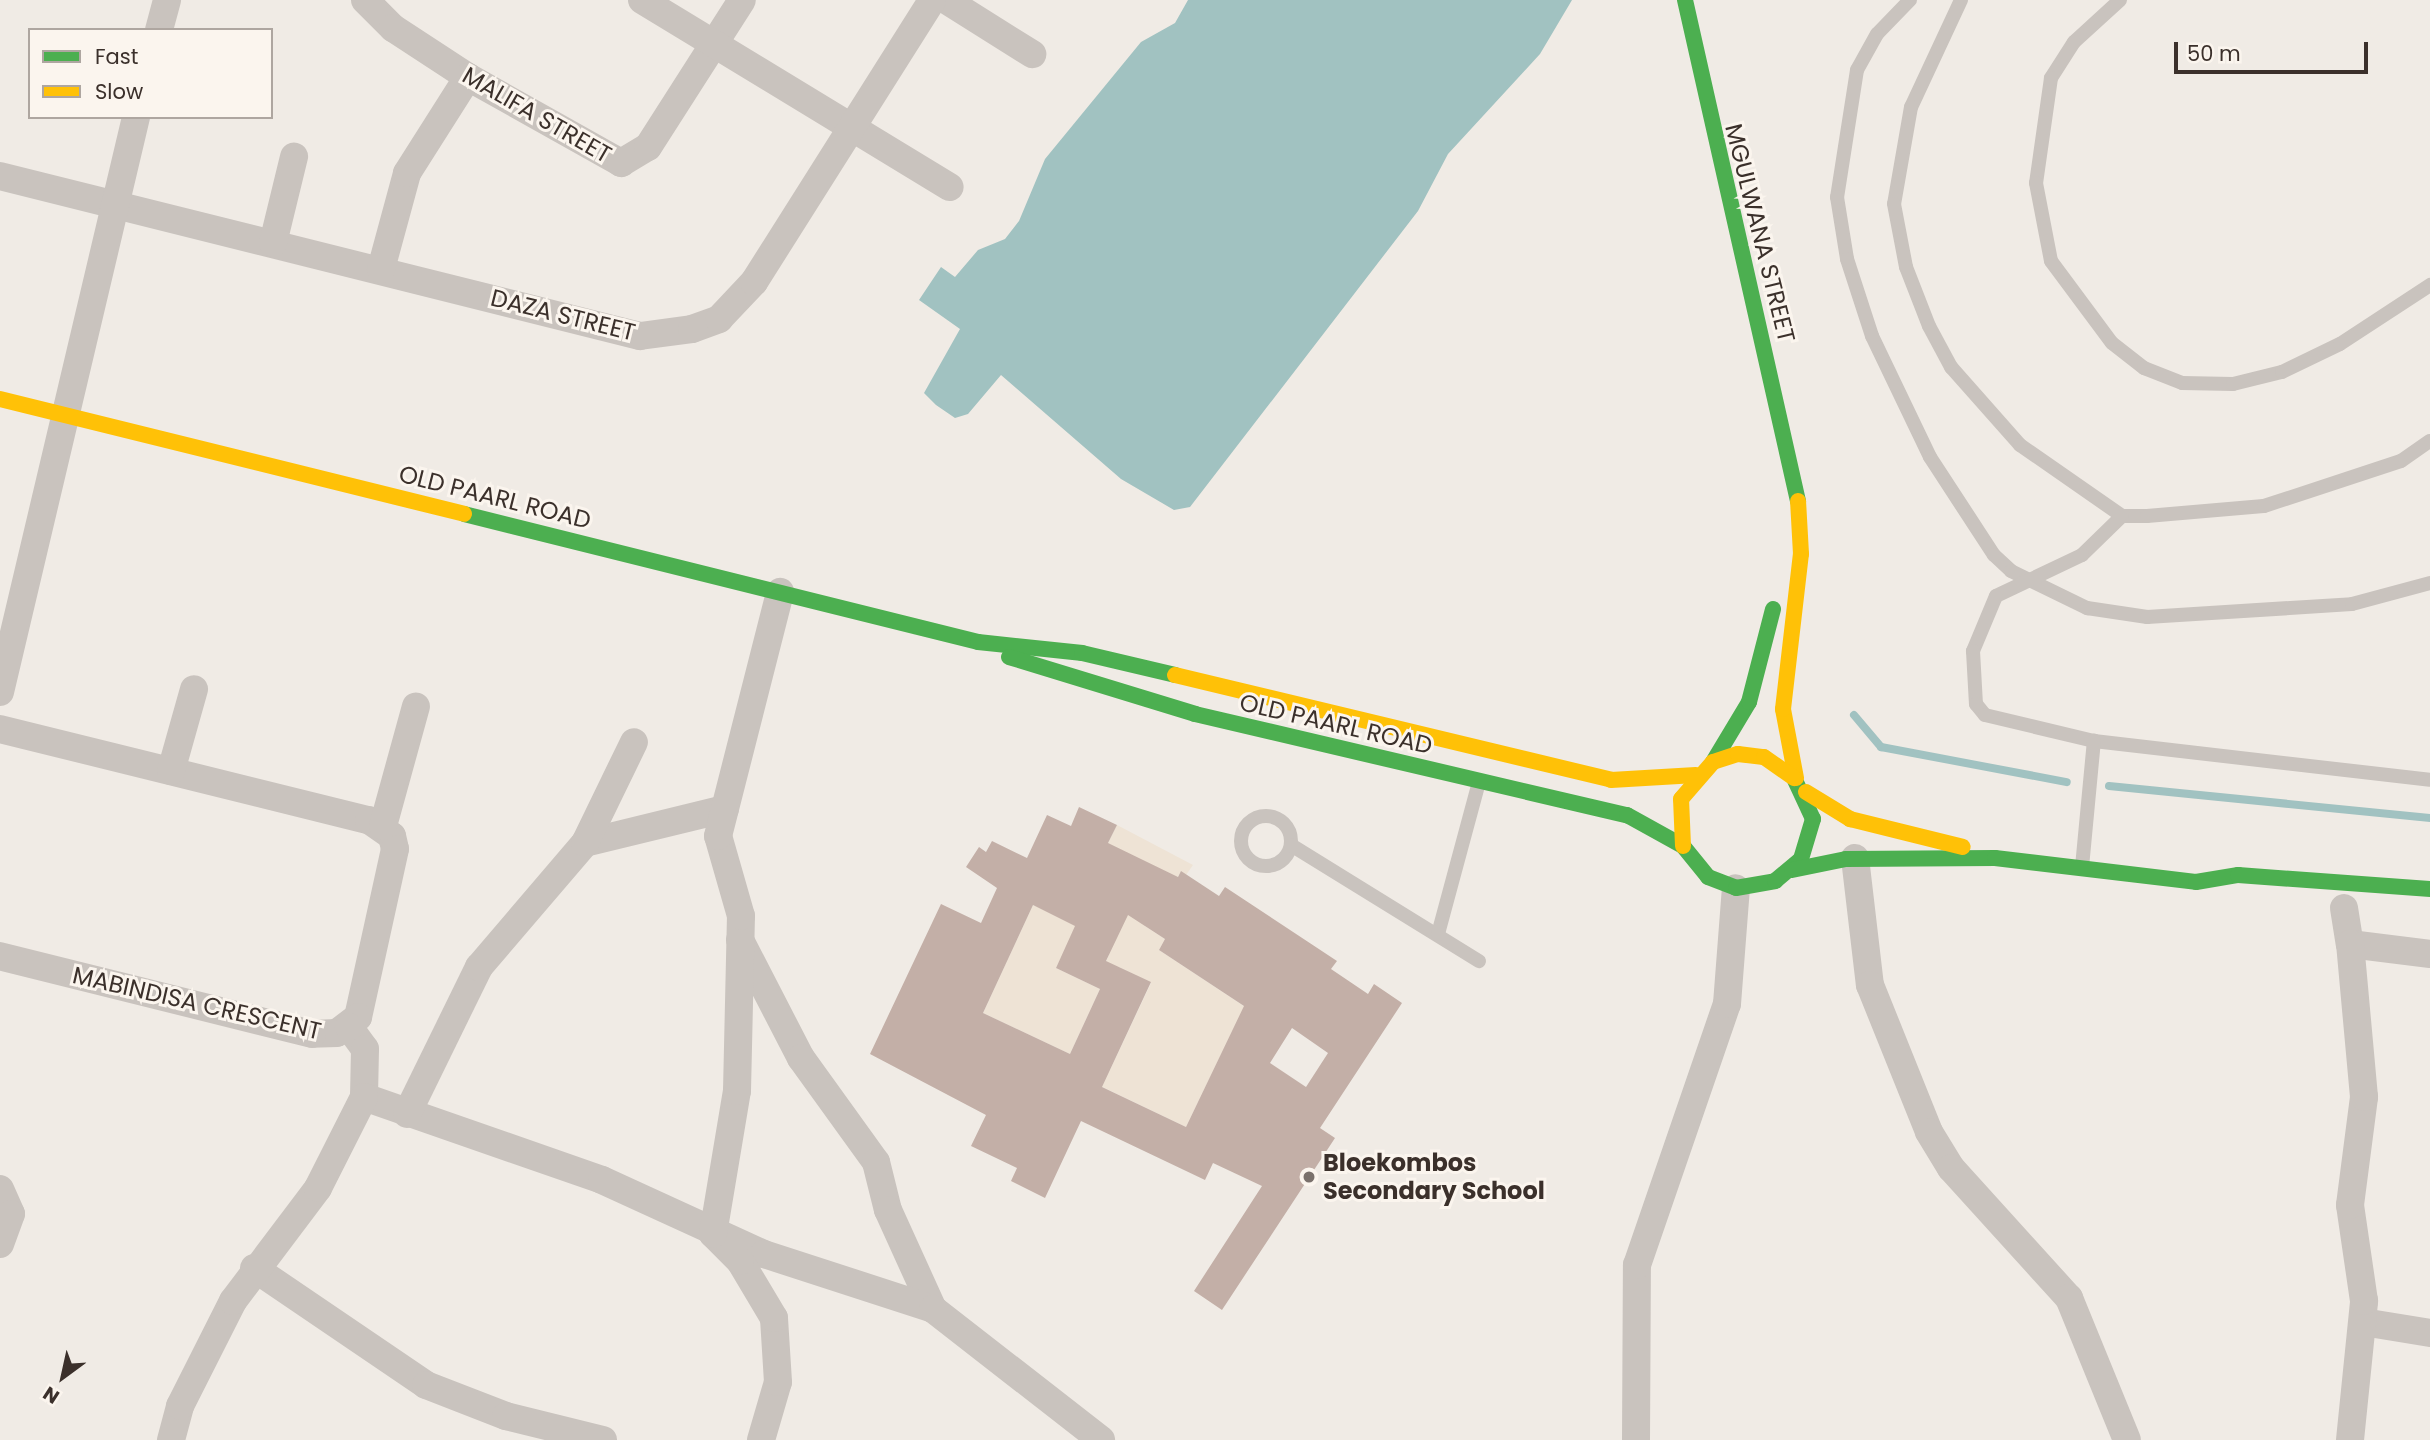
<!DOCTYPE html>
<style>
body{margin:0}
#map{position:relative;width:2430px;height:1440px;overflow:hidden;background:#f0ebe5;font-family:Poppins,sans-serif}
div>[style]{position:absolute}
.plaza>*{inset:0;background:#eee3d5}
.water>*{inset:0;background:#a1c2c1}
.stream>*{height:8px;margin:-4px;padding:0 4px;transform-origin:4px;border-radius:4px;background:#a1c2c1}
.building>*{inset:0;background:#c3afa7}
.lane>*{height:14px;margin:-7px;padding:0 7px;transform-origin:7px;border-radius:7px;background:#c9c3be}
.lane>.ring{margin:-7px;padding:0;box-sizing:content-box;background:none;border:14px solid #c9c3be;border-radius:50%}
.street>*{height:28px;margin:-14px;padding:0 14px;transform-origin:14px;border-radius:14px;background:#c9c3be}
.fast>*{height:16px;margin:-8px;padding:0 8px;transform-origin:8px;border-radius:8px;background:#4caf50}
.slow>*{height:16px;margin:-8px;padding:0 8px;transform-origin:8px;border-radius:8px;background:#ffc107}
.dots>*{width:19px;height:19px;translate:-50% -50%;box-sizing:border-box;border:4px solid #fbf5ee;border-radius:50%}
span{translate:-50% -50%;white-space:nowrap;text-align:center;line-height:1.15;-webkit-text-stroke:6px #fbf5ee;paint-order:stroke}
.street-label{font-size:24px;color:#3b302b}
.poi-label{font-size:24px;color:#3b302b;font-weight:700}
.left{translate:0 -50%;text-align:left}
.legend{position:absolute;left:28px;top:28px;width:245px;height:91px;box-sizing:border-box;background:#fbf5ee;border:2px solid #aea6a0;margin:0;padding:9px 12px;list-style:none;font-size:21px;color:#3b302b}
.legend li{display:flex;align-items:center;gap:14px;height:35px}
.legend b{width:35px;border:2px solid #aea6a0}
.north{position:absolute;left:28px;top:1342px;width:70px;height:70px;-webkit-text-stroke:5px #fbf5ee;paint-order:stroke;rotate:213deg;font-size:19px;font-weight:700;line-height:28px;text-align:center;color:#3b302b}
.north::after{content:'';display:block;margin:auto;width:24px;height:32px;background:#3b302b;clip-path:polygon(50% 0,100% 100%,50% 72%,0 100%)}
.scale{position:absolute;left:2174px;top:42px;width:194px;height:32px;box-sizing:border-box;border:4px solid #3b302b;border-top:0;padding-left:9px;font-size:21px;line-height:24px;white-space:nowrap;color:#3b302b;-webkit-text-stroke:5px #fbf5ee;paint-order:stroke}
</style>
<div id="map">
<div class="plaza">
<i style="clip-path:polygon(1117px 825px,1193px 865px,1186px 875px,1181px 872px,1145px 926px,1165px 939px,1159px 950px,1280px 1030px,1232px 1032px,1186px 1127px,1069px 1071px,1110px 1070px,1151px 983px,1119px 967px,1102px 971px,1109px 955px,1071px 937px,1056px 968px,1100px 989px,1070px 1054px,983px 1013px,1033px 905px,1041px 908px,1108px 843px)"></i>
</div>
<div class="water">
<i style="clip-path:polygon(1188px 0,1572px 0,1540px 54px,1448px 154px,1418px 211px,1190px 507px,1174px 510px,1121px 479px,1001px 375px,968px 414px,955px 418px,936px 405px,924px 393px,960px 329px,919px 300px,941px 267px,955px 277px,978px 250px,1005px 239px,1019px 221px,1045px 159px,1141px 42px,1175px 23px)"></i>
</div>
<div class="stream">
<i style="left:1854px;top:715px;width:42px;rotate:49.8deg"></i>
<i style="left:1881px;top:747px;width:189px;rotate:10.7deg"></i>
<i style="left:2109px;top:786px;width:323px;rotate:5.7deg"></i>
</div>
<div class="building">
<i style="clip-path:polygon(evenodd,1079px 807px,1117px 825px,1108px 843px,1178px 877px,1181px 871px,1219px 896px,1225px 887px,1337px 961px,1331px 969px,1368px 994px,1374px 984px,1402px 1003px,1320px 1128px,1335px 1138px,1222px 1310px,1194px 1291px,1262px 1186px,1213px 1163px,1205px 1180px,1081px 1121px,1045px 1198px,1011px 1181px,1017px 1168px,971px 1146px,986px 1115px,870px 1054px,941px 904px,981px 923px,997px 888px,966px 867px,979px 847px,986px 852px,992px 841px,1027px 858px,1047px 815px,1071px 826px,1079px 807px,1033px 905px,1075px 926px,1056px 968px,1100px 989px,1070px 1054px,983px 1013px,1033px 905px,1079px 807px,1128px 915px,1165px 939px,1159px 950px,1244px 1006px,1186px 1127px,1102px 1087px,1151px 982px,1106px 961px,1128px 915px,1079px 807px,1292px 1028px,1328px 1053px,1306px 1087px,1270px 1063px,1292px 1028px)"></i>
</div>
<div class="lane">
<i style="left:1910px;top:0;width:47px;rotate:134.1deg"></i>
<i style="left:1877px;top:34px;width:41px;rotate:119.1deg"></i>
<i style="left:1857px;top:70px;width:129px;rotate:98.9deg"></i>
<i style="left:1837px;top:197px;width:63px;rotate:80.8deg"></i>
<i style="left:1847px;top:259px;width:81px;rotate:72deg"></i>
<i style="left:1872px;top:336px;width:134px;rotate:64.4deg"></i>
<i style="left:1930px;top:457px;width:117px;rotate:56.9deg"></i>
<i style="left:1994px;top:555px;width:23px;rotate:43deg"></i>
<i style="left:2011px;top:571px;width:85px;rotate:26deg"></i>
<i style="left:2087px;top:608px;width:61px;rotate:8.5deg"></i>
<i style="left:2147px;top:617px;width:205px;rotate:-3.6deg"></i>
<i style="left:2352px;top:604px;width:81px;rotate:-15.1deg"></i>
<i style="left:1961px;top:0;width:118px;rotate:115deg"></i>
<i style="left:1911px;top:107px;width:98px;rotate:99.9deg"></i>
<i style="left:1894px;top:204px;width:64px;rotate:79.2deg"></i>
<i style="left:1906px;top:267px;width:63px;rotate:68.7deg"></i>
<i style="left:1929px;top:326px;width:47px;rotate:61.8deg"></i>
<i style="left:1951px;top:367px;width:104px;rotate:48.5deg"></i>
<i style="left:2020px;top:445px;width:124px;rotate:34.8deg"></i>
<i style="left:2122px;top:516px;width:25px"></i>
<i style="left:2147px;top:516px;width:117px;rotate:-4.9deg"></i>
<i style="left:2264px;top:506px;width:144px;rotate:-18.2deg"></i>
<i style="left:2401px;top:461px;width:35px;rotate:-35deg"></i>
<i style="left:2120px;top:0;width:62px;rotate:137.6deg"></i>
<i style="left:2074px;top:42px;width:43px;rotate:122.6deg"></i>
<i style="left:2051px;top:78px;width:106px;rotate:98.1deg"></i>
<i style="left:2036px;top:183px;width:79px;rotate:79.1deg"></i>
<i style="left:2051px;top:261px;width:102px;rotate:53.4deg"></i>
<i style="left:2112px;top:343px;width:41px;rotate:38deg"></i>
<i style="left:2144px;top:368px;width:41px;rotate:21.5deg"></i>
<i style="left:2182px;top:383px;width:51px;rotate:1.1deg"></i>
<i style="left:2233px;top:384px;width:50px;rotate:-13.8deg"></i>
<i style="left:2282px;top:372px;width:64px;rotate:-25.8deg"></i>
<i style="left:2340px;top:344px;width:108px;rotate:-33.2deg"></i>
<i style="left:2122px;top:516px;width:56px;rotate:135.7deg"></i>
<i style="left:2082px;top:555px;width:95px;rotate:154.5deg"></i>
<i style="left:1996px;top:596px;width:60px;rotate:112.7deg"></i>
<i style="left:1973px;top:651px;width:53px;rotate:86.8deg"></i>
<i style="left:1976px;top:704px;width:14px;rotate:51deg"></i>
<i style="left:1985px;top:715px;width:112px;rotate:13.4deg"></i>
<i style="left:2094px;top:741px;width:338px;rotate:6.6deg"></i>
<i class="ring" style="left:1241px;top:816px;width:36px;height:36px"></i>
<i style="left:1291px;top:845px;width:221px;rotate:31.7deg"></i>
<i style="left:2082px;top:867px;width:127px;rotate:-84.6deg"></i>
<i style="left:1438px;top:934px;width:157px;rotate:-74.9deg"></i>
</div>
<div class="street">
<i style="left:365px;top:0;width:40px;rotate:45deg"></i>
<i style="left:393px;top:28px;width:90px;rotate:33.2deg"></i>
<i style="left:468px;top:77px;width:176px;rotate:29.3deg"></i>
<i style="left:621px;top:163px;width:31px;rotate:-31deg"></i>
<i style="left:648px;top:147px;width:174px;rotate:-57.4deg"></i>
<i style="left:642px;top:0;width:360px;rotate:31.3deg"></i>
<i style="left:946px;top:0;width:102px;rotate:32.1deg"></i>
<i style="left:159px;top:30px;width:31px;rotate:-75deg"></i>
<i style="left:0;top:176px;width:660px;rotate:14.04deg"></i>
<i style="left:640px;top:336px;width:52px;rotate:-7.7deg"></i>
<i style="left:692px;top:329px;width:29px;rotate:-20deg"></i>
<i style="left:719px;top:319px;width:51px;rotate:-46.6deg"></i>
<i style="left:754px;top:282px;width:333px;rotate:-57.7deg"></i>
<i style="left:273px;top:243px;width:89px;rotate:-76.3deg"></i>
<i style="left:381px;top:269px;width:99px;rotate:-74.8deg"></i>
<i style="left:407px;top:173px;width:114px;rotate:-57.6deg"></i>
<i style="left:0;top:692px;width:591px;rotate:-76.69deg"></i>
<i style="left:0;top:729px;width:380px;rotate:13.9deg"></i>
<i style="left:369px;top:820px;width:28px;rotate:35deg"></i>
<i style="left:392px;top:836px;width:13px;rotate:77deg"></i>
<i style="left:395px;top:849px;width:172px;rotate:102.4deg"></i>
<i style="left:358px;top:1017px;width:26px;rotate:143deg"></i>
<i style="left:337px;top:1033px;width:25px;rotate:178deg"></i>
<i style="left:312px;top:1034px;width:322px;rotate:-166deg"></i>
<i style="left:171px;top:771px;width:85px;rotate:-74.3deg"></i>
<i style="left:383px;top:826px;width:124px;rotate:-74.6deg"></i>
<i style="left:585px;top:843px;width:144px;rotate:-13.7deg"></i>
<i style="left:1855px;top:858px;width:128px;rotate:83.3deg"></i>
<i style="left:1870px;top:985px;width:158px;rotate:68.1deg"></i>
<i style="left:1929px;top:1132px;width:42px;rotate:58.6deg"></i>
<i style="left:1951px;top:1168px;width:176px;rotate:47.8deg"></i>
<i style="left:2069px;top:1298px;width:153px;rotate:67.8deg"></i>
<i style="left:2344px;top:908px;width:36px;rotate:81deg"></i>
<i style="left:2350px;top:944px;width:81px;rotate:7.1deg"></i>
<i style="left:740px;top:940px;width:133px;rotate:62.7deg"></i>
<i style="left:801px;top:1058px;width:128px;rotate:54.2deg"></i>
<i style="left:876px;top:1162px;width:49px;rotate:76deg"></i>
<i style="left:888px;top:1210px;width:109px;rotate:65.6deg"></i>
<i style="left:349px;top:1027px;width:27px;rotate:54deg"></i>
<i style="left:365px;top:1049px;width:48px;rotate:91.2deg"></i>
<i style="left:364px;top:1097px;width:252px;rotate:19.2deg"></i>
<i style="left:602px;top:1180px;width:178px;rotate:24.6deg"></i>
<i style="left:764px;top:1254px;width:178px;rotate:18deg"></i>
<i style="left:933px;top:1309px;width:213px;rotate:37.9deg"></i>
<i style="left:407px;top:1114px;width:164px;rotate:-63.9deg"></i>
<i style="left:479px;top:967px;width:163px;rotate:-49.5deg"></i>
<i style="left:585px;top:843px;width:112px;rotate:-64.1deg"></i>
<i style="left:0;top:1189px;width:27px;rotate:66deg"></i>
<i style="left:11px;top:1214px;width:32px;rotate:110deg"></i>
<i style="left:254px;top:1268px;width:208px;rotate:34.2deg"></i>
<i style="left:426px;top:1385px;width:86px;rotate:21.2deg"></i>
<i style="left:506px;top:1416px;width:100px;rotate:13.9deg"></i>
<i style="left:2363px;top:1322px;width:68px;rotate:9.3deg"></i>
<i style="left:171px;top:1440px;width:35px;rotate:-75deg"></i>
<i style="left:180px;top:1406px;width:118px;rotate:-63.2deg"></i>
<i style="left:233px;top:1301px;width:141px;rotate:-53deg"></i>
<i style="left:318px;top:1188px;width:102px;rotate:-63.2deg"></i>
<i style="left:761px;top:1440px;width:60px;rotate:-73.7deg"></i>
<i style="left:778px;top:1382px;width:64px;rotate:-93.6deg"></i>
<i style="left:774px;top:1318px;width:66px;rotate:-120.8deg"></i>
<i style="left:740px;top:1261px;width:38px;rotate:-135deg"></i>
<i style="left:713px;top:1234px;width:145px;rotate:-80.5deg"></i>
<i style="left:737px;top:1091px;width:175px;rotate:-88.7deg"></i>
<i style="left:741px;top:916px;width:83px;rotate:-106deg"></i>
<i style="left:718px;top:836px;width:252px;rotate:-75.7deg"></i>
<i style="left:1636px;top:1440px;width:175px;rotate:-89.7deg"></i>
<i style="left:1637px;top:1265px;width:276px;rotate:-71deg"></i>
<i style="left:1727px;top:1004px;width:116px;rotate:-85.6deg"></i>
<i style="left:2350px;top:1440px;width:140px;rotate:-84.2deg"></i>
<i style="left:2364px;top:1301px;width:97px;rotate:-98.3deg"></i>
<i style="left:2350px;top:1205px;width:109px;rotate:-82.6deg"></i>
<i style="left:2364px;top:1097px;width:154px;rotate:-95.2deg"></i>
</div>
<div class="fast">
<i style="left:1685px;top:0;width:514px;rotate:77.29deg"></i>
<i style="left:464px;top:514px;width:530px;rotate:13.98deg"></i>
<i style="left:978px;top:642px;width:105px;rotate:6deg"></i>
<i style="left:1082px;top:653px;width:96px;rotate:13.3deg"></i>
<i style="left:1009px;top:657px;width:195px;rotate:17deg"></i>
<i style="left:1195px;top:714px;width:444px;rotate:13.2deg"></i>
<i style="left:1627px;top:815px;width:64px;rotate:29deg"></i>
<i style="left:1683px;top:846px;width:40px;rotate:51deg"></i>
<i style="left:1708px;top:877px;width:30px;rotate:21deg"></i>
<i style="left:1736px;top:888px;width:40px;rotate:-10deg"></i>
<i style="left:1775px;top:881px;width:34px;rotate:-40deg"></i>
<i style="left:1801px;top:859px;width:42px;rotate:-73.3deg"></i>
<i style="left:1813px;top:819px;width:45px;rotate:-114.9deg"></i>
<i style="left:1713px;top:762px;width:70px;rotate:-59deg"></i>
<i style="left:1749px;top:702px;width:96px;rotate:-75.5deg"></i>
<i style="left:1792px;top:870px;width:55px;rotate:-11.5deg"></i>
<i style="left:1846px;top:859px;width:149px;rotate:-0.4deg"></i>
<i style="left:1995px;top:858px;width:202px;rotate:6.8deg"></i>
<i style="left:2196px;top:882px;width:43px;rotate:-9.5deg"></i>
<i style="left:2238px;top:875px;width:193px;rotate:4.2deg"></i>
</div>
<div class="slow">
<i style="left:0;top:399px;width:478px;rotate:13.9deg"></i>
<i style="left:1175px;top:675px;width:448px;rotate:13.5deg"></i>
<i style="left:1611px;top:780px;width:85px;rotate:-3.4deg"></i>
<i style="left:1796px;top:778px;width:70px;rotate:-100.7deg"></i>
<i style="left:1783px;top:709px;width:156px;rotate:-83.4deg"></i>
<i style="left:1801px;top:554px;width:53px;rotate:-93.2deg"></i>
<i style="left:1806px;top:792px;width:52px;rotate:31.5deg"></i>
<i style="left:1850px;top:819px;width:116px;rotate:13.9deg"></i>
<i style="left:1683px;top:846px;width:47px;rotate:-92.4deg"></i>
<i style="left:1681px;top:799px;width:49px;rotate:-49.1deg"></i>
<i style="left:1713px;top:762px;width:26px;rotate:-18deg"></i>
<i style="left:1738px;top:754px;width:26px;rotate:7deg"></i>
<i style="left:1764px;top:757px;width:37px;rotate:35deg"></i>
</div>
<div class="dots">
<i style="left:1309px;top:1177px;background:#7a716c"></i>
</div>
<div class="street-label">
<span style="left:537px;top:115px;rotate:30deg">MALIFA STREET</span>
<span style="left:1760px;top:233px;rotate:76deg">MGULWANA STREET</span>
<span style="left:563px;top:315px;rotate:14deg">DAZA STREET</span>
<span style="left:495px;top:497px;rotate:14deg">OLD PAARL ROAD</span>
<span style="left:1336px;top:724px;rotate:13deg">OLD PAARL ROAD</span>
<span style="left:197px;top:1003px;rotate:13deg">MABINDISA CRESCENT</span>
</div>
<div class="poi-label">
<span class="left" style="left:1323px;top:1177px">Bloekombos<br>Secondary School</span>
</div>
<ul class="legend">
<li><b style="height:9px;background:#4caf50"></b>Fast</li>
<li><b style="height:9px;background:#ffc107"></b>Slow</li>
</ul>
<div class="north">N</div>
<div class="scale">50 m</div>
</div>
